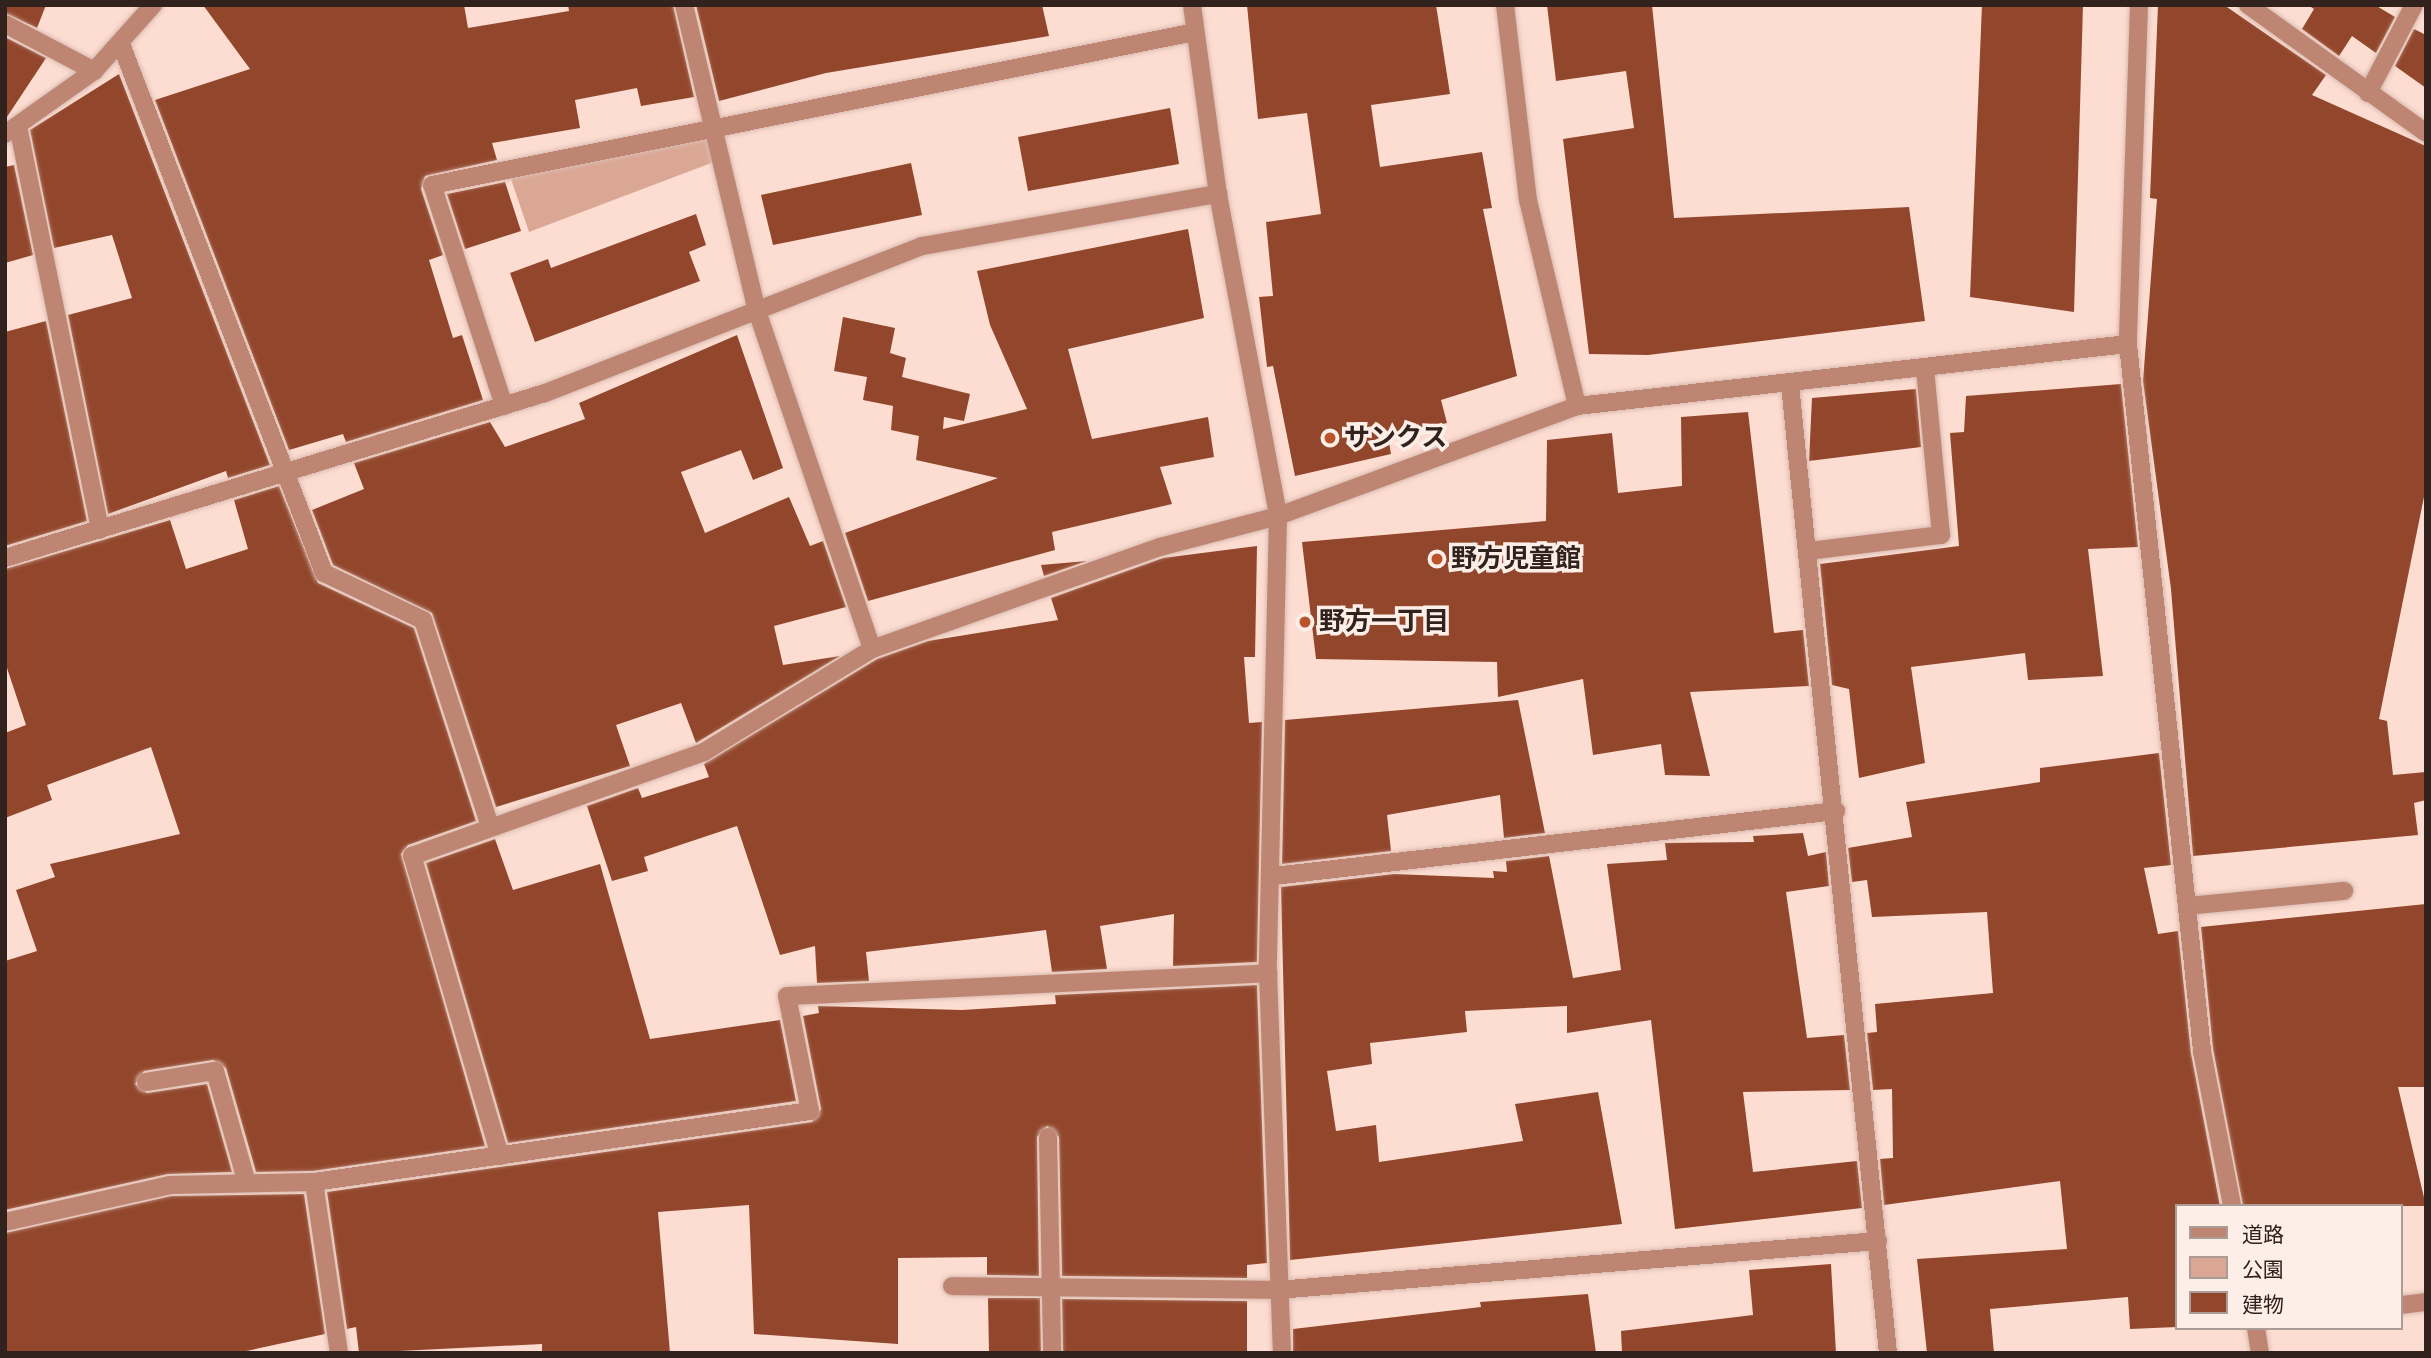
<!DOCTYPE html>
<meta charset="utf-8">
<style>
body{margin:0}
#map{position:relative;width:2431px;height:1358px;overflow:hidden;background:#fdddd1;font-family:"Zilla Slab","Noto Sans JP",serif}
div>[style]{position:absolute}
.green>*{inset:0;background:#dba795}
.building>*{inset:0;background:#92472c}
.roads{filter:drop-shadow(0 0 2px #d8bbb1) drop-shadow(0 0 2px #d8bbb1)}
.street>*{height:18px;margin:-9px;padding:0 9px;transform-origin:9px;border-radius:9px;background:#be8672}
.dots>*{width:19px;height:19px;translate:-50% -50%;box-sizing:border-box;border:4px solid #feeee8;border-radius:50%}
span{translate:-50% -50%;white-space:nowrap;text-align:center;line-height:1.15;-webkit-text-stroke:7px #feeee8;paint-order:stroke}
.poi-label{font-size:26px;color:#31221d;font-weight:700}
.left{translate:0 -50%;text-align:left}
.frame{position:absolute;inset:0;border:7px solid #31221d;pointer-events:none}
.legend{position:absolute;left:2175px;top:1204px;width:228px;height:126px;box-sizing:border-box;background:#feeee8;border:2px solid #ac9c97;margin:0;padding:9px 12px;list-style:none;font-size:21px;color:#31221d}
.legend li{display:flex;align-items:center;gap:14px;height:35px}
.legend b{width:35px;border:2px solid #ac9c97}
</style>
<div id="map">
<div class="green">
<i style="clip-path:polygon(708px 132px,714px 162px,529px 232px,510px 176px)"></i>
</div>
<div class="building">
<i style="clip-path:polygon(5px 5px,46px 5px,37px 28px,5px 13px)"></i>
<i style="clip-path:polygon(203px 5px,464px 5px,468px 28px,569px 11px,568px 5px,673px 5px,694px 97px,641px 106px,637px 88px,575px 100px,580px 128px,492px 143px,497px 160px,425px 176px,421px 189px,443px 255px,429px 260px,453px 338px,462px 335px,483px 400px,346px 442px,343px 434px,289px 450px,155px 100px,250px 69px)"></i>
<i style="clip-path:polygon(696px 5px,1042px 5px,1049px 36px,826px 73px,719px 101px)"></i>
<i style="clip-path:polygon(1247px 5px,1436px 5px,1450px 94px,1371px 105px,1380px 167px,1482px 152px,1492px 208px,1483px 209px,1517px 376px,1441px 400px,1447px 423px,1388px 436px,1391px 454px,1295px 476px,1273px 366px,1267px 367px,1259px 297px,1273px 296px,1266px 222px,1321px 214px,1307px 113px,1258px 119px)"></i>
<i style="clip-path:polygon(1547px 5px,1652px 5px,1674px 218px,1909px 207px,1925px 321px,1648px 355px,1589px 354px,1563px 139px,1634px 128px,1626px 71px,1556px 81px)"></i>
<i style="clip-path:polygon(1982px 5px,2083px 5px,2074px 312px,1970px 297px)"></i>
<i style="clip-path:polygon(2158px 5px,2224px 5px,2326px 75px,2312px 95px,2426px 146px,2426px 487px,2379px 719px,2387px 721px,2393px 775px,2426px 772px,2426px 800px,2414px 803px,2418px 835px,2193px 856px,2171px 589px,2143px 381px,2157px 199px,2150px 198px)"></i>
<i style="clip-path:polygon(2308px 5px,2375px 5px,2395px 17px,2376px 53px,2352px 36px,2339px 56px,2302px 29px,2314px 9px)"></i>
<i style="clip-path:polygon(2414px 29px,2426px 35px,2426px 88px,2395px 66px)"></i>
<i style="clip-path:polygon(5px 37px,46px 58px,5px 120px)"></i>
<i style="clip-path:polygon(119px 74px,270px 465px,228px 478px,226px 471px,108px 514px,68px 315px,132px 298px,112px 235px,54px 248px,30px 130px)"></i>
<i style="clip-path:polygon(1170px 108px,1179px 164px,1028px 191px,1018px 137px)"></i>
<i style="clip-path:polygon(911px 163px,922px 215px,773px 245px,761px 195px)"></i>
<i style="clip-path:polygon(14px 165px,33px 255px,5px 263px,5px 167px)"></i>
<i style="clip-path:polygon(505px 182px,521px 231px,465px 249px,447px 194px)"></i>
<i style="clip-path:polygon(696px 214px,706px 245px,689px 252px,700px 281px,535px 342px,510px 273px,548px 259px,551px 268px)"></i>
<i style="clip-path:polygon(1188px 229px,1204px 318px,1068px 349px,1092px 439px,1208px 417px,1214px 457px,1160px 467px,1172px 504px,1052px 532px,1055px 550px,868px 601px,845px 533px,998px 478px,916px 460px,919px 436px,891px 430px,893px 406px,863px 400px,867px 377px,834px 371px,843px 317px,895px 328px,890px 353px,906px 358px,902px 377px,970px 394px,964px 421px,944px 417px,943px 429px,1027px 409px,990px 325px,977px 271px)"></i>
<i style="clip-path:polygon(46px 321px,87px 521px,5px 546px,5px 332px)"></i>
<i style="clip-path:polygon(737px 335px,783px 468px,753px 480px,741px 450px,681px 472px,705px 533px,789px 497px,810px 546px,823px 541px,846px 607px,774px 626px,783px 665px,840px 656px,696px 743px,681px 703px,616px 725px,630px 766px,496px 807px,432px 613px,333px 565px,312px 510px,364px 489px,354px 463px,490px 422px,505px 447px,585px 419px,579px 403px)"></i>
<i style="clip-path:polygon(2121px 384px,2138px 547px,2088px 549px,2103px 676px,2028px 680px,2025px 653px,1911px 667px,1925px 763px,1859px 778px,1849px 689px,1832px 685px,1820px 564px,1959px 546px,1950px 433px,1964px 432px,1966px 396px)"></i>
<i style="clip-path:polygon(1916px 389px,1921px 447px,1809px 461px,1812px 398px)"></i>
<i style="clip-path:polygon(1748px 412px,1774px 633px,1803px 630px,1809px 686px,1690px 692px,1710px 776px,1665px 775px,1661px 744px,1593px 755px,1583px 679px,1498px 697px,1497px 662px,1316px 659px,1302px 542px,1546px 521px,1547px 440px,1612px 433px,1618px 493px,1682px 486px,1681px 417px)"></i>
<i style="clip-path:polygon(279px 486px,318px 583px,414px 628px,476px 821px,408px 845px,401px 854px,485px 1146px,313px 1171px,256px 1172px,226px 1068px,213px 1060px,144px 1071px,135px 1084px,147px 1093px,207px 1084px,232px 1172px,168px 1174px,5px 1210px,5px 961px,37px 951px,16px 890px,55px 877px,50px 864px,180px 834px,151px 747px,47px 785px,52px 800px,5px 818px,5px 733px,26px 725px,5px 662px,5px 569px,170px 520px,186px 569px,248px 549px,234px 500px)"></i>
<i style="clip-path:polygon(1257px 546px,1255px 657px,1244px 657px,1249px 723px,1262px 722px,1257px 962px,1173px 966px,1174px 914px,1100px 926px,1107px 969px,1052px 972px,1046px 930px,866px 952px,869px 981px,817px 983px,815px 946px,780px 955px,737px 826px,644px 857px,648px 871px,612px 881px,587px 806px,638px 788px,642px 798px,709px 777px,704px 764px,877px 659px,928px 641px,1058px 620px,1051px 598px,1163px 558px)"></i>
<i style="clip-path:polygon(1087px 561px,1044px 576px,1041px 565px)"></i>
<i style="clip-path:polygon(1518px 700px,1545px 833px,1504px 838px,1500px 795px,1387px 815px,1391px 851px,1282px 864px,1285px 720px)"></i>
<i style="clip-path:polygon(2159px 753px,2171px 865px,2144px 868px,2158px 934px,2178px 931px,2191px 1053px,2220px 1206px,2177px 1206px,2177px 1327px,2130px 1329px,2128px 1297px,1990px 1309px,1994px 1353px,1927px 1353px,1917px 1259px,2067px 1249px,2060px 1181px,1884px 1205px,1880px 1159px,1893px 1158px,1892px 1089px,1873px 1090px,1867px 1033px,1877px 1032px,1875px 1004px,1993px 993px,1987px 912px,1872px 917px,1867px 880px,1852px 882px,1848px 848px,1912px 837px,1906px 802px,2040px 782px,2040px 768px)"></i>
<i style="clip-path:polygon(1803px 833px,1808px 856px,1826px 852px,1829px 886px,1786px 892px,1807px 1038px,1844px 1035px,1850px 1090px,1743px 1092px,1753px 1172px,1857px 1161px,1862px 1208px,1675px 1229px,1651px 1020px,1567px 1033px,1567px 1006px,1465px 1011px,1467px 1032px,1370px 1043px,1372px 1064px,1327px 1071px,1336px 1131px,1376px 1125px,1379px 1162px,1523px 1141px,1515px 1104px,1598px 1092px,1622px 1224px,1290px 1260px,1281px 887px,1394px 874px,1494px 878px,1493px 871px,1507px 872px,1506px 861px,1549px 856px,1573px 978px,1621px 970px,1607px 864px,1667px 860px,1665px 843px,1754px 842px,1753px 836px)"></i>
<i style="clip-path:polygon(495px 839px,513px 890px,600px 864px,650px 1039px,780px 1020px,796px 1101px,508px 1143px,426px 863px)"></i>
<i style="clip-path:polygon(2426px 904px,2426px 1087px,2398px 1087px,2426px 1206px,2243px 1206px,2213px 1049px,2201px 927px)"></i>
<i style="clip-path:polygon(1257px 985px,1267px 1263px,1247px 1265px,1247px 1278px,1062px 1276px,1059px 1137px,1047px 1126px,1037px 1137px,1039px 1276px,987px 1275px,987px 1257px,898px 1258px,898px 1344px,754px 1334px,749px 1205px,658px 1212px,670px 1353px,542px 1353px,542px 1344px,359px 1353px,356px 1327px,347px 1329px,327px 1192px,812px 1122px,821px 1109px,803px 1016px,819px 1013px,818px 1006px,962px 1010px,1056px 1004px,1055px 995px)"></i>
<i style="clip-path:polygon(304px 1194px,325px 1334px,237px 1353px,5px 1353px,5px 1233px,171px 1196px)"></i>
<i style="clip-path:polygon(1831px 1264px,1836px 1353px,1622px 1353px,1621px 1331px,1753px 1315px,1749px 1270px)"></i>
<i style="clip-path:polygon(1588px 1294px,1596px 1353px,1293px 1353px,1293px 1329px,1481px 1307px,1480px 1302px)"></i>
<i style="clip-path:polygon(988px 1298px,1040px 1298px,1041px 1353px,989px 1353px)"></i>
<i style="clip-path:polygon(1062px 1299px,1247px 1301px,1247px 1353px,1063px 1353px)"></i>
</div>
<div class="roads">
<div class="street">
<i style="left:684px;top:5px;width:315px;rotate:76.6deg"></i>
<i style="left:757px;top:311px;width:357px;rotate:71.2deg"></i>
<i style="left:1192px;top:5px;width:191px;rotate:82.2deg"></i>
<i style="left:1218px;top:194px;width:328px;rotate:79.4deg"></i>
<i style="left:1278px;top:516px;width:457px;rotate:91.3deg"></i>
<i style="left:1268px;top:973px;width:380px;rotate:87.9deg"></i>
<i style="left:1505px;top:5px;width:196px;rotate:83.3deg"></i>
<i style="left:1528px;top:200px;width:212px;rotate:76.6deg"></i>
<i style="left:2139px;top:5px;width:339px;rotate:91.9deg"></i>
<i style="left:2128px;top:344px;width:711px;rotate:84.02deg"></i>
<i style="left:2202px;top:1051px;width:158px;rotate:79deg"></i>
<i style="left:2248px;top:5px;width:219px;rotate:35.7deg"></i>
<i style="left:5px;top:24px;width:101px;rotate:27.8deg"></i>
<i style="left:121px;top:44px;width:567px;rotate:69.01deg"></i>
<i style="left:324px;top:573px;width:110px;rotate:25.4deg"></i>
<i style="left:423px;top:620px;width:217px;rotate:72deg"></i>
<i style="left:2368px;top:93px;width:99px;rotate:-62.4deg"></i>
<i style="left:18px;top:126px;width:412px;rotate:78.5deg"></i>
<i style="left:5px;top:134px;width:109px;rotate:-35.3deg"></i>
<i style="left:94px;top:71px;width:89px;rotate:-48.2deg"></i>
<i style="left:1790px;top:385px;width:973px;rotate:84.22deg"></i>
<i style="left:504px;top:406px;width:232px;rotate:-108deg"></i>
<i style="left:432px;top:185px;width:778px;rotate:-11.34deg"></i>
<i style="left:1808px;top:551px;width:134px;rotate:-6.9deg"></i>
<i style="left:1941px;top:535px;width:168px;rotate:-95.5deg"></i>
<i style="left:5px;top:558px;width:565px;rotate:-16.99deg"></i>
<i style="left:545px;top:393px;width:405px;rotate:-21.3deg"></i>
<i style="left:922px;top:246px;width:301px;rotate:-10deg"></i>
<i style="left:1274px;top:876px;width:566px;rotate:-6.6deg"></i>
<i style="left:2187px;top:906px;width:158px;rotate:-5.5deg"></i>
<i style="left:146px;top:1082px;width:70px;rotate:-9.1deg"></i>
<i style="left:215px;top:1071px;width:116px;rotate:74.1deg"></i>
<i style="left:1048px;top:1137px;width:216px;rotate:88.9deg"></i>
<i style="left:500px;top:1156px;width:313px;rotate:-106.3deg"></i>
<i style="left:412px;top:856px;width:310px;rotate:-19.6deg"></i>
<i style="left:704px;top:752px;width:197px;rotate:-31.5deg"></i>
<i style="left:872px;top:649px;width:306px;rotate:-19.5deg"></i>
<i style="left:1160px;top:547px;width:122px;rotate:-14.7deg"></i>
<i style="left:1278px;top:516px;width:319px;rotate:-20.2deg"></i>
<i style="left:1577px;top:406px;width:554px;rotate:-6.42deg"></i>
<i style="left:314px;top:1182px;width:173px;rotate:81.7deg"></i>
<i style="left:5px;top:1222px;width:169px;rotate:-12.6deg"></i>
<i style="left:170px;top:1185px;width:144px;rotate:-1.2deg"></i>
<i style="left:314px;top:1182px;width:501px;rotate:-8.15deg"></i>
<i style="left:810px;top:1111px;width:117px;rotate:-101.3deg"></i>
<i style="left:787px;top:996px;width:482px;rotate:-2.7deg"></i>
<i style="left:952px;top:1286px;width:325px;rotate:0.7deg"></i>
<i style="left:1277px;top:1290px;width:603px;rotate:-4.66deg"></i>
<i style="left:2401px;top:1305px;width:25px;rotate:-7deg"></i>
<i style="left:2256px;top:1328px;width:25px;rotate:81deg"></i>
</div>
</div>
<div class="dots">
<i style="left:1330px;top:438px;background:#bb532c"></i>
<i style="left:1437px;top:559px;background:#bb532c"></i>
<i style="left:1305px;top:622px;background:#bb532c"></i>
</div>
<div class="poi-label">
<span class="left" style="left:1344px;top:438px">サンクス</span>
<span class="left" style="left:1451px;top:559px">野方児童館</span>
<span class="left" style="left:1319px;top:622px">野方一丁目</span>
</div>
<div class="frame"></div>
<ul class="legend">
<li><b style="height:9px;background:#be8672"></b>道路</li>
<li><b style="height:19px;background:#dba795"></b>公園</li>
<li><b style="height:19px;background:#92472c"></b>建物</li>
</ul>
</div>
